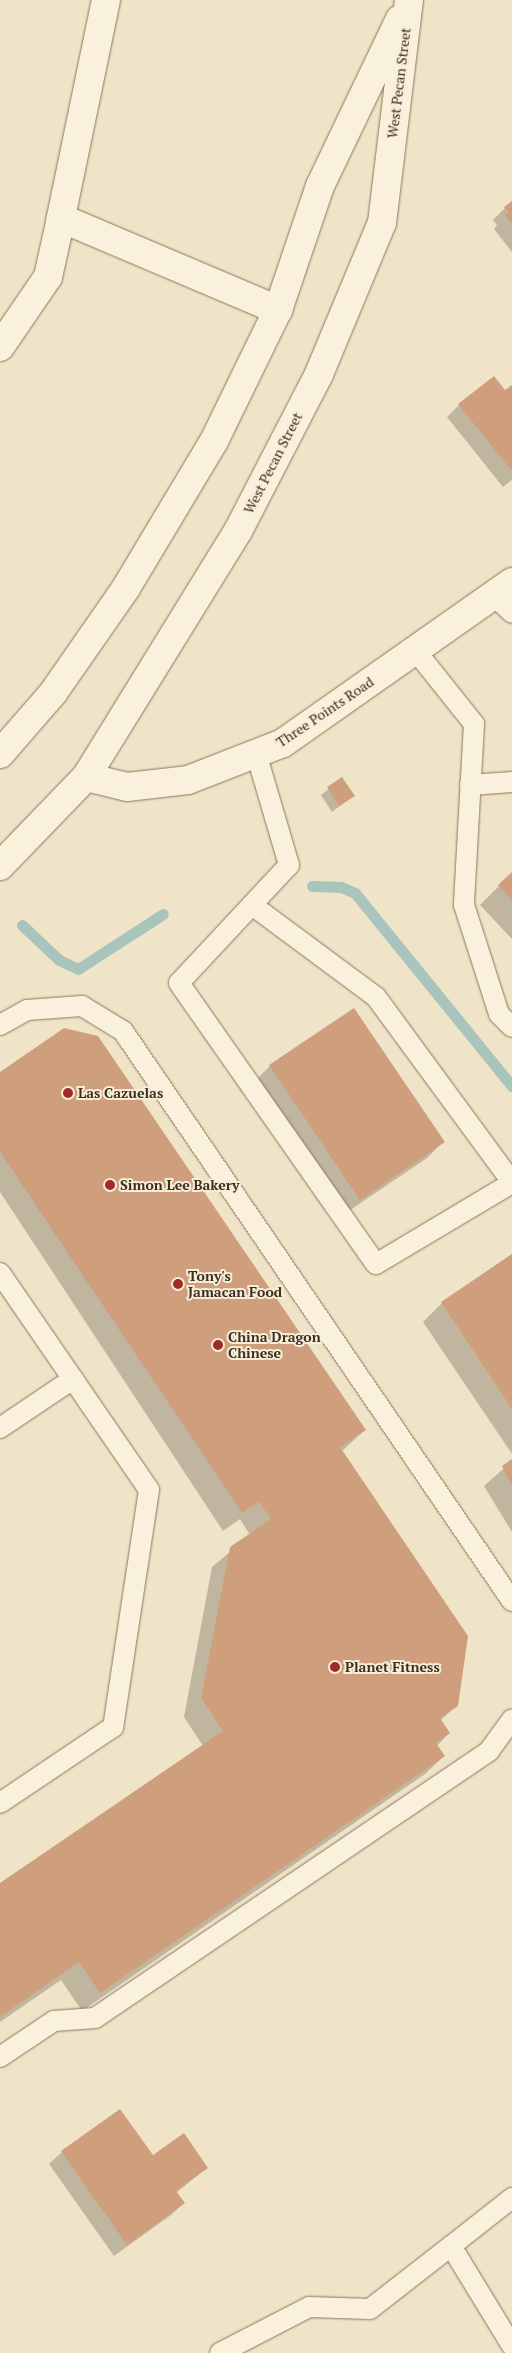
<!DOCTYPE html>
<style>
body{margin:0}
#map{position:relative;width:512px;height:2353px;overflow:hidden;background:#f0e4c8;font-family:"PT Serif",serif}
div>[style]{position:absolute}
.shadow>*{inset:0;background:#0003}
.stream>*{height:11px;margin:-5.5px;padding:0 5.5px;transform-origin:5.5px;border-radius:5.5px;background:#a9c4bc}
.building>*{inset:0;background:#cf9f7d}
.roads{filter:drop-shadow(0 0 1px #8d765c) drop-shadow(0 0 1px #8d765c)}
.lane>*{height:20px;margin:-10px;padding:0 10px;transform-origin:10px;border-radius:10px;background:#faf1dc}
.street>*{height:28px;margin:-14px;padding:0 14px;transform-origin:14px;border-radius:14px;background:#faf1dc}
.secondary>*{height:28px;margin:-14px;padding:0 14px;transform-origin:14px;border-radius:14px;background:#faf1dc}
.dots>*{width:14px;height:14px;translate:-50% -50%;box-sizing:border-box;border:2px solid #f7eed8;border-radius:50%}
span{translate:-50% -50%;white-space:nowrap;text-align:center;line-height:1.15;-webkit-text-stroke:4px #f7eed8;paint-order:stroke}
.street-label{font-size:14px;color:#3d2e20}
.poi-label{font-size:14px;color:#3d2e20;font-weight:700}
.left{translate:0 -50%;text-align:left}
</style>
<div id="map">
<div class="shadow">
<i style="clip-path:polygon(512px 201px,512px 252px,494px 229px,497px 225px,493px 220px)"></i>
<i style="clip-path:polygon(512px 387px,512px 480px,503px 487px,447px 417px,459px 405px,505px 392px)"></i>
<i style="clip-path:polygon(342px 779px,353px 796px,332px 812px,321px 795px)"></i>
<i style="clip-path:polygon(512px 873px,512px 939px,480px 905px)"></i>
<i style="clip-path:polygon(270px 1066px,443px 1142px,427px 1158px,343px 1215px,254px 1082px)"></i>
<i style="clip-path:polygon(0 1074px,365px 1430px,342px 1451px,457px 1705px,440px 1721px,449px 1733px,437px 1746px,444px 1756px,425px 1774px,82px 2011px,61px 1980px,0 2022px,0 1885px,203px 1746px,184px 1717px,212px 1567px,250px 1535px,240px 1519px,223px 1531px,0 1192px)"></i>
<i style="clip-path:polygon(512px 1255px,512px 1454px,423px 1322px,442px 1303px)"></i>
<i style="clip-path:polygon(512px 1461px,512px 1532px,484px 1486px)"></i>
<i style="clip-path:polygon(62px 2152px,152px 2157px,205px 2169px,176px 2193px,184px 2203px,171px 2215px,114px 2256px,49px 2164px)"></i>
</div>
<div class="stream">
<i style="left:312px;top:886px;width:29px;rotate:2deg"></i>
<i style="left:341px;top:887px;width:15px;rotate:23deg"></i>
<i style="left:355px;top:893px;width:249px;rotate:50.9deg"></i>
<i style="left:22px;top:925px;width:51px;rotate:43.4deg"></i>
<i style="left:59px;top:960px;width:21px;rotate:25deg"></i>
<i style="left:78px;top:969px;width:101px;rotate:-32.9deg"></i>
</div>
<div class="building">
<i style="clip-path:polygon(512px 201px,512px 224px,505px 215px,509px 212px,504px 207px)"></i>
<i style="clip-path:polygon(494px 376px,505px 390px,512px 385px,512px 471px,458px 404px)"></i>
<i style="clip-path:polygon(342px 777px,355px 796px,339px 806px,327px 787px)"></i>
<i style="clip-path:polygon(512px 872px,512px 901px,498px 885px)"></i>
<i style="clip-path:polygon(354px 1008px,445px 1142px,360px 1200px,269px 1065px)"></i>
<i style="clip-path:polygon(64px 1028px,98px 1036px,366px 1430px,340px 1447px,468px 1636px,458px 1706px,440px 1718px,450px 1733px,436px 1743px,445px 1756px,100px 1993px,79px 1962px,0 2017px,0 1883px,223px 1731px,201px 1698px,230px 1547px,271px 1519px,259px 1502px,242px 1513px,0 1152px,0 1072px)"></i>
<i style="clip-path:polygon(512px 1254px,512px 1409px,441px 1302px)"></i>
<i style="clip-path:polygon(512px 1459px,512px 1486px,502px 1466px)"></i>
<i style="clip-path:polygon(120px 2109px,153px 2155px,184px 2133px,208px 2168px,176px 2191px,185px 2203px,127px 2245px,61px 2151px)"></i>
</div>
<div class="roads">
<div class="lane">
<i style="left:493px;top:595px;width:26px;rotate:43deg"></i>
<i style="left:415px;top:650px;width:95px;rotate:51.4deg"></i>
<i style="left:474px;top:724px;width:181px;rotate:93.2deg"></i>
<i style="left:464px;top:905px;width:114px;rotate:72.2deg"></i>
<i style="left:499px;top:1014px;width:18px;rotate:45deg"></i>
<i style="left:256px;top:753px;width:117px;rotate:73.6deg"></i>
<i style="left:289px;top:865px;width:161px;rotate:133deg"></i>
<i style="left:179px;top:983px;width:343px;rotate:55deg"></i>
<i style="left:376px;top:1264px;width:158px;rotate:-30.8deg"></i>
<i style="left:470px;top:785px;width:42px;rotate:-4.1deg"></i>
<i style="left:252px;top:905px;width:154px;rotate:36.6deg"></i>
<i style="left:376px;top:997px;width:230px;rotate:53.7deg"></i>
<i style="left:0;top:1025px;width:31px;rotate:-29deg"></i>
<i style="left:27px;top:1010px;width:55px;rotate:-4.2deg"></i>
<i style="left:82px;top:1006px;width:48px;rotate:31.4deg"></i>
<i style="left:123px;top:1031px;width:690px;rotate:55.69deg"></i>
<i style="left:0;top:1273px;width:263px;rotate:55.5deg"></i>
<i style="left:149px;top:1490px;width:240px;rotate:98.6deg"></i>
<i style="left:113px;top:1727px;width:136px;rotate:146.1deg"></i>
<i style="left:0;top:1428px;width:88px;rotate:-33.9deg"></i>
<i style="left:0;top:2057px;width:65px;rotate:-33.7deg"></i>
<i style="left:54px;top:2021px;width:41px;rotate:-4.2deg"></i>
<i style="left:95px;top:2018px;width:476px;rotate:-34.1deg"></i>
<i style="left:489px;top:1751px;width:39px;rotate:-54deg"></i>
<i style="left:512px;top:2198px;width:78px;rotate:141.8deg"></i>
<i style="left:451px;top:2246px;width:117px;rotate:58.6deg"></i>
<i style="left:220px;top:2353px;width:100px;rotate:-27.3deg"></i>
<i style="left:309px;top:2307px;width:61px;rotate:1.9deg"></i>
<i style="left:370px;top:2309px;width:103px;rotate:-37.9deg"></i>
</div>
<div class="street">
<i style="left:106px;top:0;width:223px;rotate:101.7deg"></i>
<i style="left:61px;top:218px;width:236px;rotate:23deg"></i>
<i style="left:0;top:347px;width:85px;rotate:-55.6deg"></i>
<i style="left:48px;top:277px;width:60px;rotate:-77.6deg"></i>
<i style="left:86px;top:777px;width:42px;rotate:13.7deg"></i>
<i style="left:127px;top:787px;width:61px;rotate:-6.5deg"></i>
<i style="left:188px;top:780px;width:102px;rotate:-21.3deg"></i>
<i style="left:283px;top:743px;width:280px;rotate:-35.1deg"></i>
</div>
<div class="secondary">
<i style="left:0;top:754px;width:81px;rotate:-49deg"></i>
<i style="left:53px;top:693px;width:128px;rotate:-55.2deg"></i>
<i style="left:126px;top:588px;width:171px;rotate:-59.1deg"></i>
<i style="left:214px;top:441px;width:146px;rotate:-64deg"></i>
<i style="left:278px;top:310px;width:131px;rotate:-71.3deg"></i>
<i style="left:320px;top:186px;width:185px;rotate:-64.4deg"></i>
<i style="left:0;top:866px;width:124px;rotate:-46deg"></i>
<i style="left:86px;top:777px;width:289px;rotate:-58.3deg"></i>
<i style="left:238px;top:531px;width:177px;rotate:-62.7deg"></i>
<i style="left:319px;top:374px;width:164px;rotate:-67.4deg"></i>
<i style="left:382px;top:223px;width:225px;rotate:-83.1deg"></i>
</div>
</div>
<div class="dots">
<i style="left:68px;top:1093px;background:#9e2a2b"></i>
<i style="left:110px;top:1185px;background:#9e2a2b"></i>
<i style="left:178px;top:1284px;background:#9e2a2b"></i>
<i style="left:218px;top:1345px;background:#9e2a2b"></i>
<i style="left:335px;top:1667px;background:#9e2a2b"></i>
</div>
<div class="street-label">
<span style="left:399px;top:83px;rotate:-83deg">West Pecan Street</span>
<span style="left:273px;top:463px;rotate:-63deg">West Pecan Street</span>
<span style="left:325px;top:712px;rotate:-34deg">Three Points Road</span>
</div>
<div class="poi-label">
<span class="left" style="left:78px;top:1093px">Las Cazuelas</span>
<span class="left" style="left:120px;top:1185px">Simon Lee Bakery</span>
<span class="left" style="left:188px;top:1284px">Tony's<br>Jamacan Food</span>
<span class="left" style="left:228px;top:1345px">China Dragon<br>Chinese</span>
<span class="left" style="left:345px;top:1667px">Planet Fitness</span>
</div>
</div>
